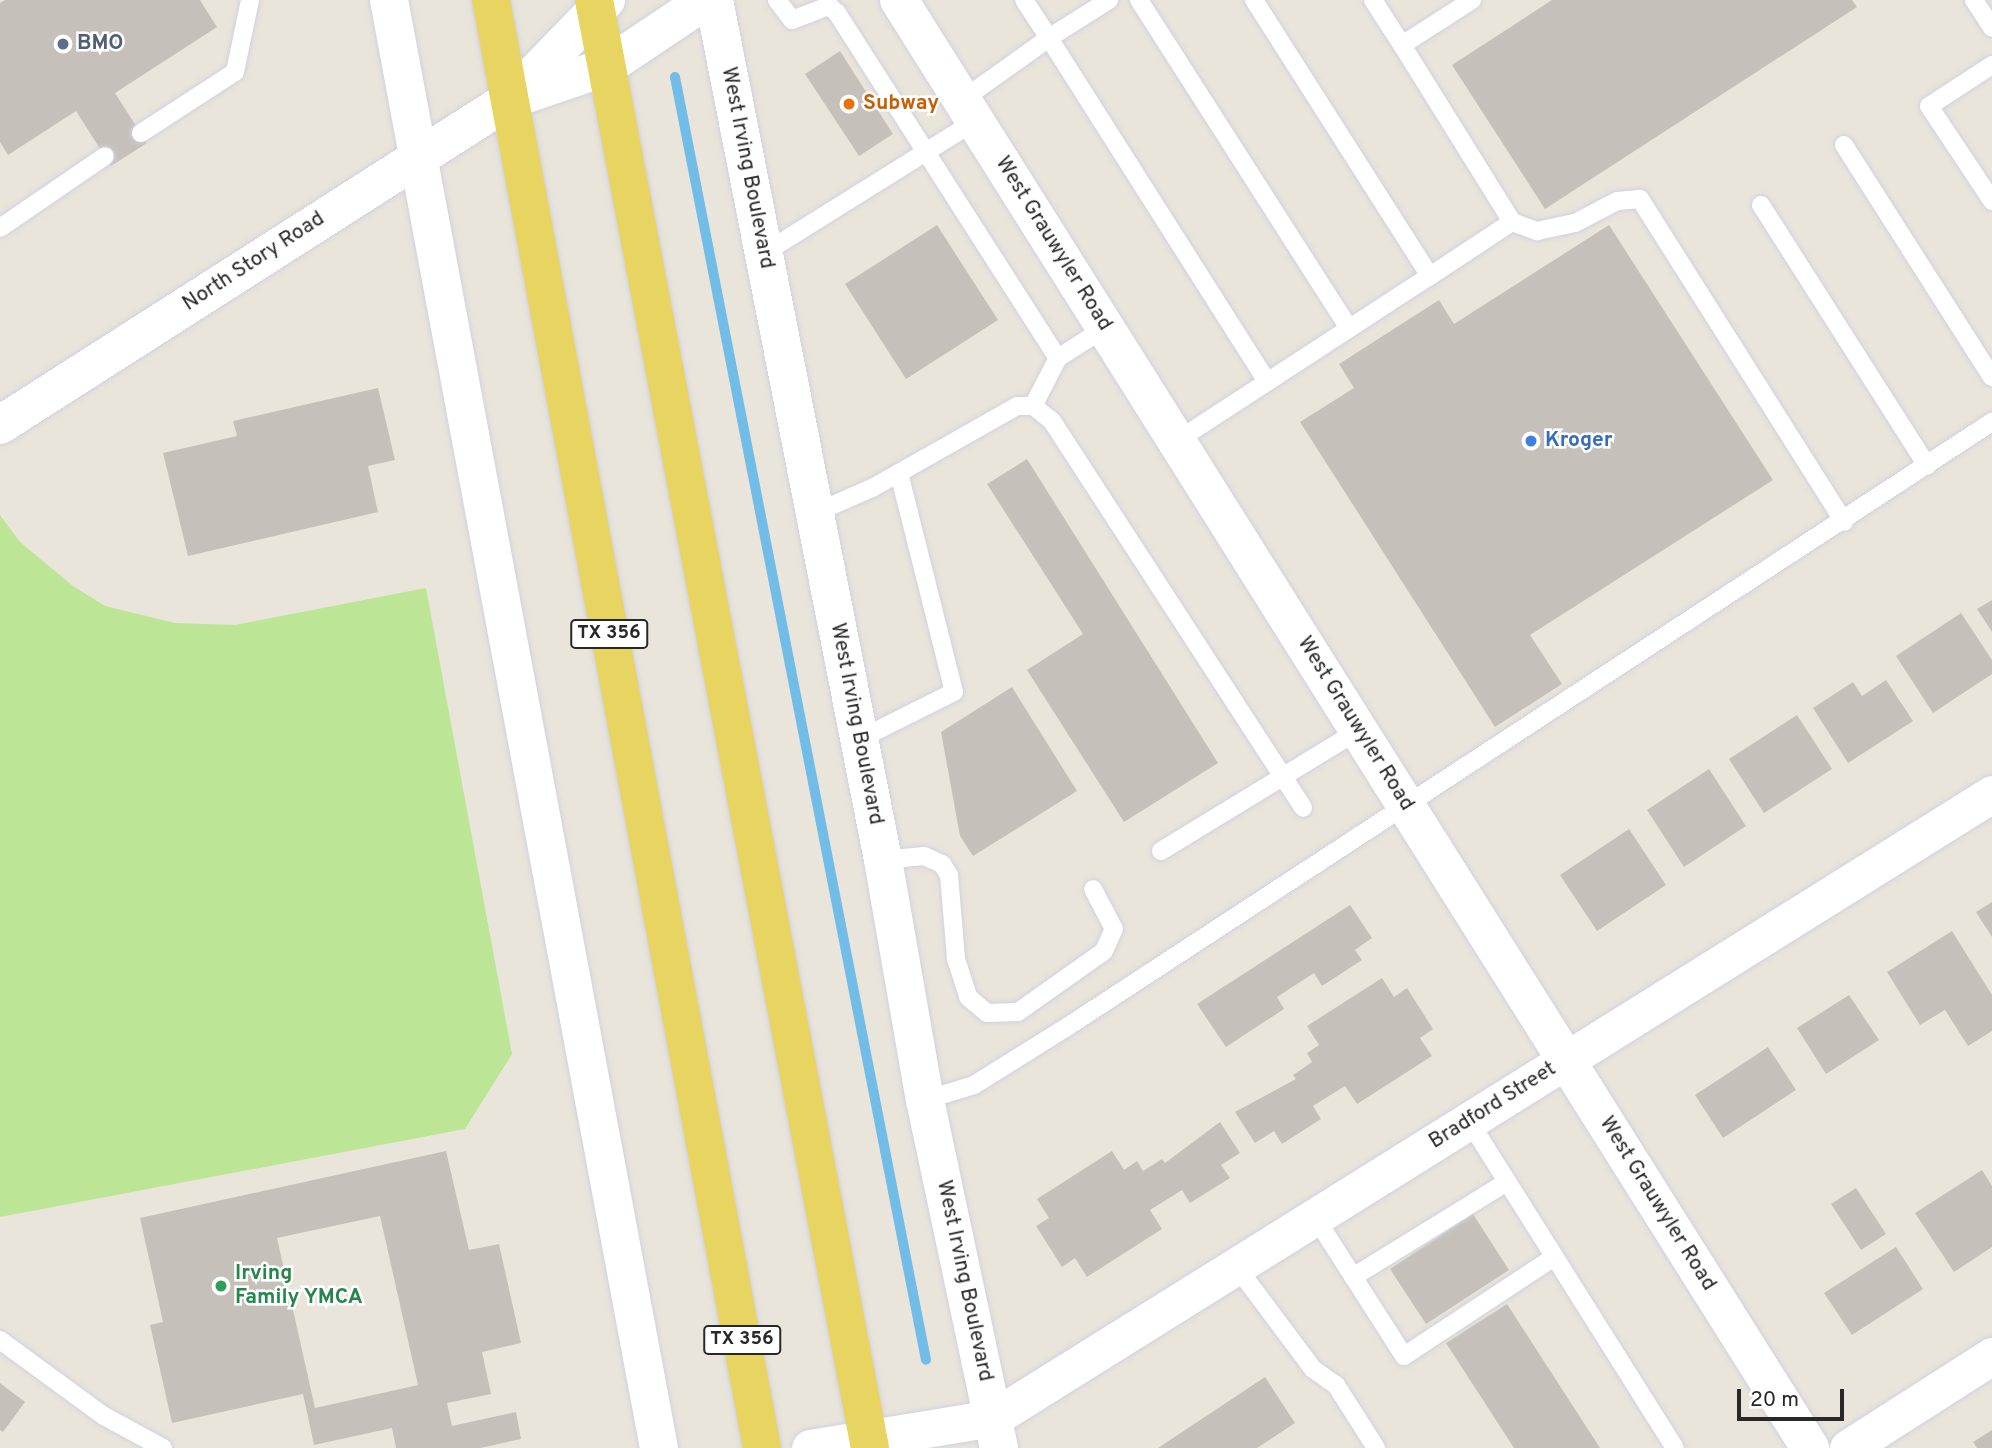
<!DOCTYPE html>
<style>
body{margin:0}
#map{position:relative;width:1992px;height:1448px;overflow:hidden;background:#eae5da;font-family:Overpass,sans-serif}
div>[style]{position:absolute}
.pitch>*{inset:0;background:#bce595}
.stream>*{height:10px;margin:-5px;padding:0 5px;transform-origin:5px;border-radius:5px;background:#72bde7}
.building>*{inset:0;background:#c5c1ba}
.roads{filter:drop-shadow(0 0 2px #d0d1e0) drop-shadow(0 0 2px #d0d1e0)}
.lane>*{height:18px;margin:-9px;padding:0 9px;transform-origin:9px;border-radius:9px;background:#fff}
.street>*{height:37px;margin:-18.5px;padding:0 18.5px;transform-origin:18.5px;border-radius:18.5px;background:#fff}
.secondary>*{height:38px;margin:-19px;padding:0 19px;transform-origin:19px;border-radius:19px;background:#fff}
.primary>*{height:38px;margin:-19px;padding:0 19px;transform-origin:19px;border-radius:19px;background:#e8d561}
.dots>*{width:19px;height:19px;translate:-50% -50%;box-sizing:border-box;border:4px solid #fff;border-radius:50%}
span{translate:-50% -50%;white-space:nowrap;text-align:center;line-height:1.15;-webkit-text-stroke:5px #fff;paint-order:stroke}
.shield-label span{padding:2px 5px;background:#fff;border:2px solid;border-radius:5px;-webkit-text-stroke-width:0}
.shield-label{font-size:19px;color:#282828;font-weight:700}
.service-label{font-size:21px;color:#4e5e75;font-weight:700}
.left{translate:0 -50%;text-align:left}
.food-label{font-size:21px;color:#c56008;font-weight:700}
.street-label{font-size:21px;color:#282828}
.shop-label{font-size:21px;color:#366cbe;font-weight:700}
.leisure-label{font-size:21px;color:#27864d;font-weight:700}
.scale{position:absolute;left:1737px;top:1389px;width:107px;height:32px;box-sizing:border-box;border:4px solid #282828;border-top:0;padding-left:9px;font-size:21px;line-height:24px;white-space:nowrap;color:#282828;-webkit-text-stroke:5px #fff;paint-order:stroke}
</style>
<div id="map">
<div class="pitch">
<i style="clip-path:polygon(0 515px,20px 542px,73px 586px,105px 606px,175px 623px,235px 625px,426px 588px,512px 1054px,465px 1129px,0 1217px)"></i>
</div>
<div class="stream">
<i style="left:675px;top:77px;width:1307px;rotate:78.93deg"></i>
</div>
<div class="building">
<i style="clip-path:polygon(5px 0,200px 0,217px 27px,115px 93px,147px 143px,111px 166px,76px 111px,8px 155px,0 142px,0 3px)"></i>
<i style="clip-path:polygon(1552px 0,1852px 0,1857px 7px,1545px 209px,1452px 65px)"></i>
<i style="clip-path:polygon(840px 51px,893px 134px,859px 156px,805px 74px)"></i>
<i style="clip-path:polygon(937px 225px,998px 320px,906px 379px,845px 284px)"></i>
<i style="clip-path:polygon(1609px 225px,1773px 480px,1530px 635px,1562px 684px,1495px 727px,1300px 422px,1354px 388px,1339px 364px,1439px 300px,1454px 324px)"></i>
<i style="clip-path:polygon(378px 388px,395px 460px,368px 466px,378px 512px,188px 556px,163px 453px,237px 436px,233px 421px)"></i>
<i style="clip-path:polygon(1027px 459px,1218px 763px,1124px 822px,1027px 670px,1083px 634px,987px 484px)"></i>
<i style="clip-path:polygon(1992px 600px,1992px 632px,1977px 609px)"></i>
<i style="clip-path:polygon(1961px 613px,1992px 660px,1992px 674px,1933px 713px,1896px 656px)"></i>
<i style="clip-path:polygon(1886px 680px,1913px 721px,1848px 763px,1813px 708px,1853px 682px,1862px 696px)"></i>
<i style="clip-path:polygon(1012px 687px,1077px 791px,973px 856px,960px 836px,941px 732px)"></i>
<i style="clip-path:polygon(1797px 715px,1832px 769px,1764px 813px,1729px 759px)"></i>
<i style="clip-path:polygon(1709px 769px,1746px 826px,1684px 867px,1647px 810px)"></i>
<i style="clip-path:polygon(1629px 829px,1666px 885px,1597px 931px,1560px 875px)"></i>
<i style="clip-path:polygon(1992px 902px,1992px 937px,1976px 912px)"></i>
<i style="clip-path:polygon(1350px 905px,1372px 938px,1355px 950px,1362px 960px,1322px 986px,1314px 973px,1277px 997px,1284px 1009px,1226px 1047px,1197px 1004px)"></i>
<i style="clip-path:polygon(1952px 931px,1992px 995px,1992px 1031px,1968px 1046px,1945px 1010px,1920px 1025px,1887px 972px)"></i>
<i style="clip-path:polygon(1382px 978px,1394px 997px,1407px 988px,1433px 1029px,1420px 1038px,1432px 1056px,1357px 1104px,1345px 1086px,1313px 1106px,1321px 1119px,1282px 1144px,1274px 1131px,1255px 1143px,1235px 1112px,1296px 1079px,1293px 1075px,1312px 1062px,1307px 1053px,1319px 1045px,1307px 1026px)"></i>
<i style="clip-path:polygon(1849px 995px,1879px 1040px,1826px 1074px,1797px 1028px)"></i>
<i style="clip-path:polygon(1768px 1047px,1796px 1090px,1723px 1138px,1695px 1095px)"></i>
<i style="clip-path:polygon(1220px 1122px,1240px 1153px,1221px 1165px,1230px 1178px,1190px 1203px,1182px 1190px,1150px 1210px,1162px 1229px,1087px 1277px,1075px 1258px,1062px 1267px,1036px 1226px,1049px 1218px,1037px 1199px,1112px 1151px,1124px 1170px,1137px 1161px,1143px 1171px,1162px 1159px,1165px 1163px)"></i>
<i style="clip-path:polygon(evenodd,446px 1151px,469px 1250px,499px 1244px,521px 1343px,482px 1352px,491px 1394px,447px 1403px,452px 1426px,516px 1412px,521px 1439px,480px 1448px,396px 1448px,392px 1428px,314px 1445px,303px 1394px,172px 1423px,150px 1325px,163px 1322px,140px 1218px,446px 1151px,380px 1216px,418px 1385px,315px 1408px,277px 1238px,380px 1216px)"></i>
<i style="clip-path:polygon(1982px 1170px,1992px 1186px,1992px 1247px,1954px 1272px,1915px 1213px)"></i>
<i style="clip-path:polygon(1856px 1188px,1886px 1234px,1861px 1250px,1831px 1204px)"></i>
<i style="clip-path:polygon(1473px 1214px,1509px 1270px,1426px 1324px,1390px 1269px)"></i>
<i style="clip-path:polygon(1896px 1247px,1923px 1289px,1852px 1335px,1824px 1293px)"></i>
<i style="clip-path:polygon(1507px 1304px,1600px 1448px,1514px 1448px,1446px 1343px)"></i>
<i style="clip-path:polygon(1265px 1377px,1295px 1423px,1257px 1448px,1158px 1448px)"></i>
<i style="clip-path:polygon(0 1383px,25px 1402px,3px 1432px,0 1430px)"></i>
<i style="clip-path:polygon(1992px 1430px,1992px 1448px,1977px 1448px,1973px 1442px)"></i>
</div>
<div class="roads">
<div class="lane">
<i style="left:777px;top:0;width:25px;rotate:53deg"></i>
<i style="left:792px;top:20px;width:40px;rotate:-21deg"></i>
<i style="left:829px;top:6px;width:11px;rotate:41deg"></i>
<i style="left:837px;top:13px;width:410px;rotate:57.4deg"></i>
<i style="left:1109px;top:0;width:71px;rotate:147.7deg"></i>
<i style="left:1049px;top:38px;width:407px;rotate:57.6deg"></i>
<i style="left:1139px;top:0;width:389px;rotate:57.4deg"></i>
<i style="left:1254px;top:0;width:327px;rotate:57.5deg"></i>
<i style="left:1430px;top:276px;width:98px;rotate:-33.4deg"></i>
<i style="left:1512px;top:222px;width:27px;rotate:20deg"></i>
<i style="left:1537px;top:231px;width:39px;rotate:-12deg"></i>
<i style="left:1575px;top:223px;width:47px;rotate:-27.6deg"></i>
<i style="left:1617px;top:201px;width:23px;rotate:-5deg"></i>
<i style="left:1640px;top:199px;width:382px;rotate:57.7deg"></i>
<i style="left:1373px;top:0;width:54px;rotate:57.2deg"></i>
<i style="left:1472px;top:0;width:83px;rotate:147.3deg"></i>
<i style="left:1402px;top:45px;width:208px;rotate:58.1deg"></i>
<i style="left:1974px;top:0;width:33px;rotate:57deg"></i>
<i style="left:1992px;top:65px;width:75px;rotate:146.9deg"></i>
<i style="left:1929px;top:106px;width:114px;rotate:56.4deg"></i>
<i style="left:962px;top:100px;width:107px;rotate:-35.5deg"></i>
<i style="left:1049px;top:38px;width:45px;rotate:-123.3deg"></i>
<i style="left:141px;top:133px;width:112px;rotate:-33deg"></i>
<i style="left:235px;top:72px;width:74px;rotate:-78.2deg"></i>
<i style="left:1844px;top:145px;width:275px;rotate:57.5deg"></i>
<i style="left:1761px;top:205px;width:309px;rotate:57.5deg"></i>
<i style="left:0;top:228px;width:127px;rotate:-34.4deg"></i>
<i style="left:764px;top:253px;width:249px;rotate:-32deg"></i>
<i style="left:1033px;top:406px;width:54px;rotate:-62.5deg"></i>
<i style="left:1058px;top:358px;width:56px;rotate:-32.6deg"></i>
<i style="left:1178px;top:440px;width:301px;rotate:-33.1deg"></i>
<i style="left:815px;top:513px;width:64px;rotate:-23.8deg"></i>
<i style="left:874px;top:487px;width:164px;rotate:-29.5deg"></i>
<i style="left:1017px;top:406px;width:16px"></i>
<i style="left:1033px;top:406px;width:24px;rotate:38deg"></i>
<i style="left:1052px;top:421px;width:461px;rotate:57deg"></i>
<i style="left:860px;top:739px;width:105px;rotate:-26.6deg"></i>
<i style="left:954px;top:692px;width:226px;rotate:-104.1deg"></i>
<i style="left:1161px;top:851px;width:232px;rotate:-31.4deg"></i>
<i style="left:883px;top:860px;width:41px;rotate:-5.6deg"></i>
<i style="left:924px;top:856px;width:20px;rotate:24deg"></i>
<i style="left:942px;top:864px;width:13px;rotate:58deg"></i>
<i style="left:949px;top:875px;width:84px;rotate:85.2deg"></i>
<i style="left:956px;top:959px;width:40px;rotate:72deg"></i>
<i style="left:968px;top:997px;width:25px;rotate:40deg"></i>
<i style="left:987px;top:1013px;width:31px;rotate:-2deg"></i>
<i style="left:1018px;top:1012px;width:105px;rotate:-35.3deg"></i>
<i style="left:1104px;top:951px;width:24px;rotate:-66deg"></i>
<i style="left:1114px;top:929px;width:45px;rotate:-117.7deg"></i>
<i style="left:925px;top:1100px;width:51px;rotate:-17deg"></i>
<i style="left:974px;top:1085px;width:113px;rotate:-32deg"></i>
<i style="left:1070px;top:1025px;width:1102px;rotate:-33.19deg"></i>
<i style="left:1469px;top:1121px;width:386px;rotate:57.8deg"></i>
<i style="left:1315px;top:1217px;width:165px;rotate:57.4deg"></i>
<i style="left:1404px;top:1356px;width:180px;rotate:-33.4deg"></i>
<i style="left:1236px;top:1266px;width:129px;rotate:53.2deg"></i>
<i style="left:1313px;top:1369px;width:28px;rotate:35deg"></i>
<i style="left:1336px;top:1385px;width:75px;rotate:57.6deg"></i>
<i style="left:1353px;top:1277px;width:181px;rotate:-31.7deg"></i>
<i style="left:0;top:1340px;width:129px;rotate:36.2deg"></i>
<i style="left:104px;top:1416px;width:67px;rotate:28.5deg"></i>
</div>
<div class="street">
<i style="left:810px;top:1448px;width:185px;rotate:-9.3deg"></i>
<i style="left:993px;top:1418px;width:1178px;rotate:-31.99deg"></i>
<i style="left:1848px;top:1448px;width:171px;rotate:-32.6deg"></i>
</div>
<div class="secondary">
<i style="left:389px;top:0;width:1473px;rotate:79.44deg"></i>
<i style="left:714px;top:0;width:876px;rotate:78.88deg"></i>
<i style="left:883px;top:860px;width:244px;rotate:80.1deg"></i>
<i style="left:925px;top:1100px;width:356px;rotate:78deg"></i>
<i style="left:899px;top:0;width:1711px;rotate:57.82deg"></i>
<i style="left:513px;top:96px;width:134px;rotate:-45.9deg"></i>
<i style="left:0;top:425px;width:604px;rotate:-32.56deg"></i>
<i style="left:509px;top:100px;width:102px;rotate:-18.8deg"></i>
<i style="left:606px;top:67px;width:120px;rotate:-33.8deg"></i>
</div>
<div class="primary">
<i style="left:491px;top:0;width:1473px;rotate:79.4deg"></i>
<i style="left:594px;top:0;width:1474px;rotate:79.21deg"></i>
</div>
</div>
<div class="dots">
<i style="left:63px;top:44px;background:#5c6f8a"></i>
<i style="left:849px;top:104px;background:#e8710a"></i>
<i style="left:1531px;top:441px;background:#3f7fe0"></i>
<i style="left:221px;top:1286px;background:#2e9e5b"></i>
</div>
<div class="shield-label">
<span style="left:609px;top:634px">TX 356</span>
<span style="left:742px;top:1340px">TX 356</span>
</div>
<div class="service-label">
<span class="left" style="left:77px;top:44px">BMO</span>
</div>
<div class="food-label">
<span class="left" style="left:863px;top:104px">Subway</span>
</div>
<div class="street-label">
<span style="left:747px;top:168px;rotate:79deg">West Irving Boulevard</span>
<span style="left:1053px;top:244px;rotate:58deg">West Grauwyler Road</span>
<span style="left:254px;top:262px;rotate:-33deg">North Story Road</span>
<span style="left:856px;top:724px;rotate:79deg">West Irving Boulevard</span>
<span style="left:1355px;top:724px;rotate:58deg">West Grauwyler Road</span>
<span style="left:1493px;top:1106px;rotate:-32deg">Bradford Street</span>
<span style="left:1657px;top:1204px;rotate:58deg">West Grauwyler Road</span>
<span style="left:964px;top:1281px;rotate:78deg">West Irving Boulevard</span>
</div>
<div class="shop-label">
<span class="left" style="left:1545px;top:441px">Kroger</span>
</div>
<div class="leisure-label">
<span class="left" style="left:235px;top:1286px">Irving<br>Family YMCA</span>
</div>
<div class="scale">20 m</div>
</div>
